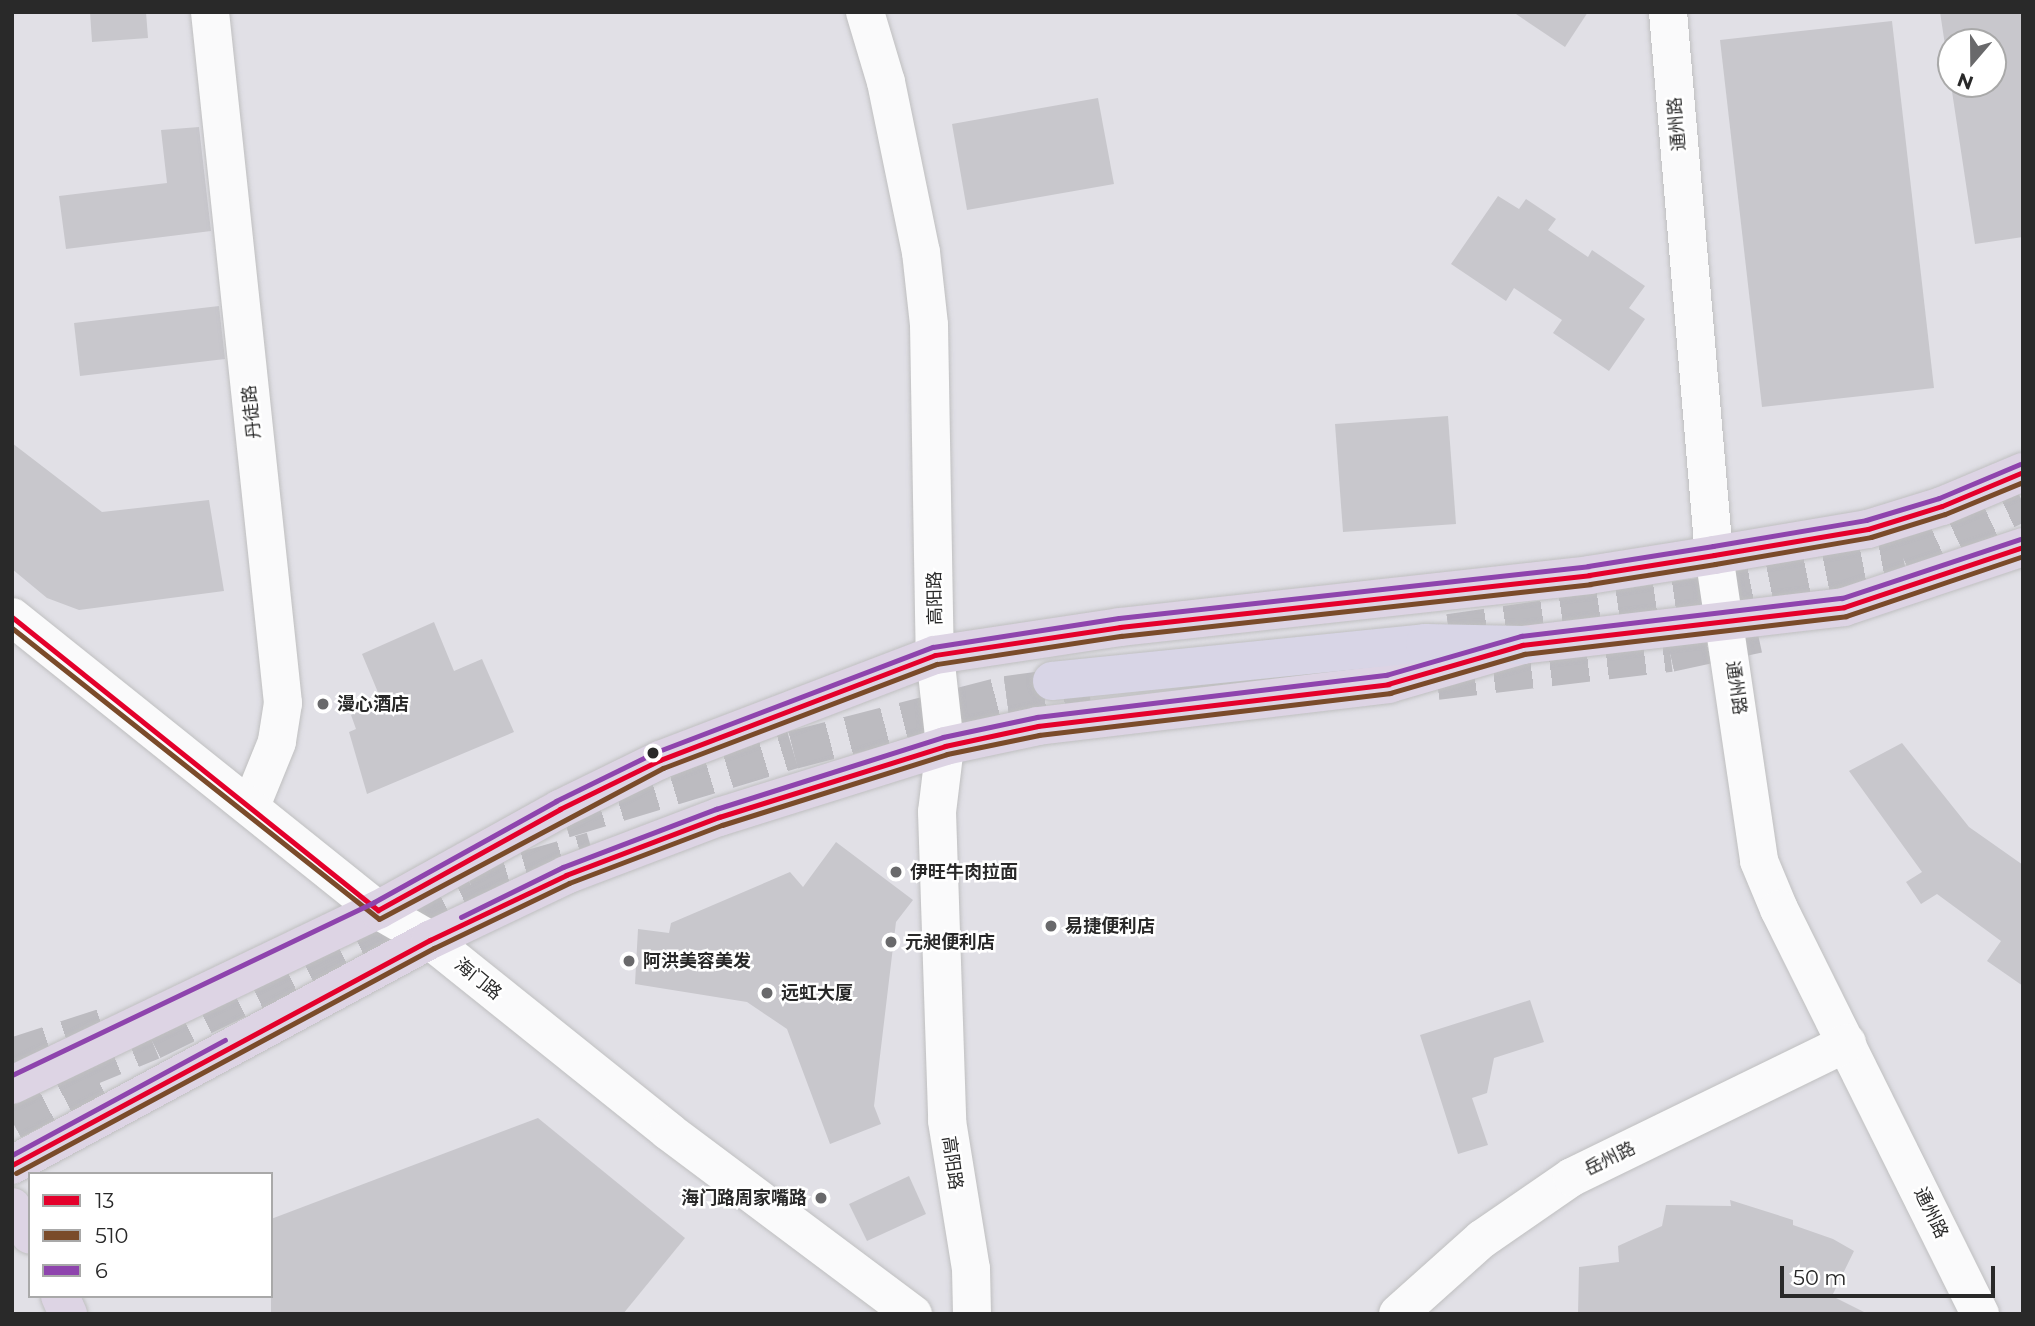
<!DOCTYPE html>
<meta charset="utf-8">
<style>
body{margin:0}
#map{position:relative;width:2035px;height:1326px;overflow:hidden;background:#e1e0e6;font-family:Montserrat,"Noto Sans SC",sans-serif}
div>[style]{position:absolute}
.building>*{inset:0;background:#c8c7cc}
.highway-tunnel>*{height:38px;margin-top:-19px;transform-origin:0;background:repeating-linear-gradient(90deg,#bcbbc0 0 38px,transparent 0 57px)}
.roads{filter:drop-shadow(0 0 2px #bfbfc0) drop-shadow(0 0 2px #bfbfc0)}
.minor>*{height:38px;margin:-19px;padding:0 19px;transform-origin:19px;border-radius:19px;background:#fafafb}
.major>*{height:38px;margin:-19px;padding:0 19px;transform-origin:19px;border-radius:19px;background:#ddd4e4}
.highway>*{height:38px;margin:-19px;padding:0 19px;transform-origin:19px;border-radius:19px;background:#d8d5e6}
.bus-1>*{height:5px;margin:-2.5px;padding:0 2.5px;transform-origin:2.5px;border-radius:2.5px;background:#e4002b}
.bus-2>*{height:5px;margin:-2.5px;padding:0 2.5px;transform-origin:2.5px;border-radius:2.5px;background:#7a4b2a}
.bus-3>*{height:5px;margin:-2.5px;padding:0 2.5px;transform-origin:2.5px;border-radius:2.5px;background:#8e44ad}
.dots>*{width:19px;height:19px;translate:-50% -50%;box-sizing:border-box;border:4px solid #fff;border-radius:50%}
span{translate:-50% -50%;white-space:nowrap;text-align:center;line-height:1.15;-webkit-text-stroke:5px #fff;paint-order:stroke}
.street-label{font-size:18px;color:#292929}
.poi-label{font-size:18px;color:#292929;font-weight:700}
.left{translate:0 -50%;text-align:left}
.right{translate:-100% -50%;text-align:right}
.frame{position:absolute;inset:0;border:14px solid #292929;pointer-events:none}
.legend{position:absolute;left:28px;top:1172px;width:245px;height:126px;box-sizing:border-box;background:#fff;border:2px solid #a9a9a9;margin:0;padding:9px 12px;list-style:none;font-size:21px;color:#292929}
.legend li{display:flex;align-items:center;gap:14px;height:35px}
.legend b{width:35px;border:2px solid #a9a9a9}
.north{position:absolute;left:1937px;top:28px;width:70px;height:70px;box-sizing:border-box;background:#fff;border:2px solid #a9a9a9;border-radius:50%;rotate:200deg;font-size:19px;font-weight:700;line-height:28px;text-align:center;color:#292929}
.north::after{content:'';display:block;margin:auto;width:24px;height:32px;background:#69696b;clip-path:polygon(50% 0,100% 100%,50% 72%,0 100%)}
.scale{position:absolute;left:1780px;top:1266px;width:215px;height:32px;box-sizing:border-box;border:4px solid #292929;border-top:0;padding-left:9px;font-size:21px;line-height:24px;white-space:nowrap;color:#292929;-webkit-text-stroke:5px #fff;paint-order:stroke}
</style>
<div id="map">
<div class="building">
<i style="clip-path:polygon(90px 12px,146px 12px,148px 38px,92px 42px)"></i>
<i style="clip-path:polygon(1513px 12px,1588px 12px,1565px 47px)"></i>
<i style="clip-path:polygon(evenodd,1940px 12px,2023px 12px,2023px 237px,1975px 244px,1940px 12px,1951px 42px,1993px 42px,1993px 84px,1951px 84px,1951px 42px)"></i>
<i style="clip-path:polygon(1892px 21px,1934px 388px,1762px 407px,1720px 40px)"></i>
<i style="clip-path:polygon(1098px 98px,1114px 184px,967px 210px,952px 124px)"></i>
<i style="clip-path:polygon(199px 127px,211px 231px,66px 249px,59px 196px,167px 183px,161px 130px)"></i>
<i style="clip-path:polygon(1498px 196px,1519px 209px,1526px 199px,1556px 219px,1548px 230px,1588px 257px,1592px 250px,1645px 286px,1629px 308px,1645px 319px,1609px 371px,1553px 333px,1562px 320px,1514px 288px,1506px 301px,1451px 264px)"></i>
<i style="clip-path:polygon(219px 306px,225px 359px,80px 376px,74px 323px)"></i>
<i style="clip-path:polygon(1448px 416px,1456px 524px,1343px 532px,1335px 424px)"></i>
<i style="clip-path:polygon(12px 443px,102px 512px,209px 500px,224px 591px,79px 610px,47px 598px,12px 569px)"></i>
<i style="clip-path:polygon(434px 622px,454px 671px,482px 659px,514px 732px,367px 794px,349px 732px,356px 729px,351px 715px,382px 702px,362px 654px)"></i>
<i style="clip-path:polygon(1902px 743px,1969px 827px,2023px 865px,2023px 986px,1987px 961px,2001px 941px,1937px 894px,1921px 904px,1906px 882px,1922px 872px,1849px 771px)"></i>
<i style="clip-path:polygon(836px 842px,913px 900px,896px 922px,874px 1106px,881px 1124px,830px 1144px,787px 1029px,747px 1002px,635px 984px,638px 929px,669px 933px,671px 923px,790px 872px,803px 887px)"></i>
<i style="clip-path:polygon(1530px 1000px,1544px 1042px,1494px 1058px,1487px 1093px,1472px 1098px,1488px 1145px,1458px 1154px,1420px 1035px)"></i>
<i style="clip-path:polygon(538px 1118px,685px 1238px,623px 1314px,271px 1314px,271px 1219px)"></i>
<i style="clip-path:polygon(909px 1176px,926px 1214px,867px 1241px,849px 1204px)"></i>
<i style="clip-path:polygon(1730px 1200px,1793px 1220px,1793px 1225px,1833px 1239px,1854px 1251px,1832px 1296px,1868px 1314px,1578px 1314px,1579px 1267px,1619px 1262px,1618px 1246px,1662px 1226px,1666px 1205px,1731px 1206px)"></i>
</div>
<div class="highway-tunnel">
<i style="left:1449px;top:633px;width:268px;rotate:-8.2deg"></i>
<i style="left:1714px;top:595px;width:193px;rotate:-11.1deg"></i>
<i style="left:1903px;top:558px;width:132px;rotate:-25deg"></i>
<i style="left:1437px;top:681px;width:235px;rotate:-6.9deg"></i>
<i style="left:1670px;top:653px;width:90px;rotate:-12.2deg"></i>
<i style="left:564px;top:819px;width:239px;rotate:-16.8deg"></i>
<i style="left:793px;top:750px;width:220px;rotate:-14.5deg"></i>
<i style="left:1006px;top:695px;width:83px;rotate:-7.6deg"></i>
<i style="left:12px;top:1057px;width:98px;rotate:-17.9deg"></i>
<i style="left:79px;top:1071px;width:79px;rotate:-22.3deg"></i>
<i style="left:152px;top:1041px;width:355px;rotate:-25.9deg"></i>
<i style="left:471px;top:886px;width:126px;rotate:-16.1deg"></i>
<i style="left:12px;top:1121px;width:110px;rotate:-27.7deg"></i>
</div>
<div class="roads">
<div class="minor">
<i style="left:210px;top:12px;width:695px;rotate:83.97deg"></i>
<i style="left:283px;top:703px;width:39px;rotate:99deg"></i>
<i style="left:277px;top:742px;width:69px;rotate:112.1deg"></i>
<i style="left:865px;top:12px;width:73px;rotate:73.3deg"></i>
<i style="left:886px;top:82px;width:174px;rotate:78.4deg"></i>
<i style="left:921px;top:252px;width:73px;rotate:83.7deg"></i>
<i style="left:929px;top:325px;width:330px;rotate:89deg"></i>
<i style="left:935px;top:655px;width:92px;rotate:83.7deg"></i>
<i style="left:945px;top:746px;width:66px;rotate:96.9deg"></i>
<i style="left:937px;top:812px;width:309px;rotate:88.1deg"></i>
<i style="left:947px;top:1121px;width:150px;rotate:80.8deg"></i>
<i style="left:971px;top:1269px;width:45px;rotate:88.7deg"></i>
<i style="left:1668px;top:12px;width:545px;rotate:85.16deg"></i>
<i style="left:1714px;top:555px;width:309px;rotate:81.6deg"></i>
<i style="left:1759px;top:861px;width:52px;rotate:67.4deg"></i>
<i style="left:1779px;top:909px;width:452px;rotate:63.6deg"></i>
<i style="left:12px;top:617px;width:469px;rotate:38.7deg"></i>
<i style="left:378px;top:910px;width:60px;rotate:30deg"></i>
<i style="left:430px;top:940px;width:305px;rotate:38.7deg"></i>
<i style="left:668px;top:1131px;width:306px;rotate:36.8deg"></i>
<i style="left:1398px;top:1314px;width:113px;rotate:-41.8deg"></i>
<i style="left:1482px;top:1239px;width:109px;rotate:-34.6deg"></i>
<i style="left:1572px;top:1177px;width:306px;rotate:-26deg"></i>
</div>
<div class="major">
<i style="left:12px;top:1085px;width:406px;rotate:-25.6deg"></i>
<i style="left:378px;top:910px;width:208px;rotate:-29deg"></i>
<i style="left:560px;top:809px;width:111px;rotate:-26.1deg"></i>
<i style="left:660px;top:760px;width:294px;rotate:-20.9deg"></i>
<i style="left:935px;top:655px;width:187px;rotate:-8.6deg"></i>
<i style="left:1120px;top:627px;width:472px;rotate:-6.3deg"></i>
<i style="left:1589px;top:575px;width:127px;rotate:-9.1deg"></i>
<i style="left:1714px;top:555px;width:156px;rotate:-9.6deg"></i>
<i style="left:1868px;top:529px;width:77px;rotate:-17.3deg"></i>
<i style="left:1942px;top:506px;width:88px;rotate:-22.8deg"></i>
<i style="left:12px;top:1165px;width:475px;rotate:-28.3deg"></i>
<i style="left:430px;top:940px;width:151px;rotate:-25.5deg"></i>
<i style="left:566px;top:875px;width:164px;rotate:-20.8deg"></i>
<i style="left:719px;top:817px;width:237px;rotate:-17.4deg"></i>
<i style="left:945px;top:746px;width:95px;rotate:-12.1deg"></i>
<i style="left:1038px;top:726px;width:353px;rotate:-6.8deg"></i>
<i style="left:1388px;top:684px;width:140px;rotate:-16.2deg"></i>
<i style="left:1522px;top:645px;width:324px;rotate:-6.7deg"></i>
<i style="left:1844px;top:607px;width:189px;rotate:-18.5deg"></i>
<i style="left:12px;top:1207px;width:33px;rotate:57deg"></i>
<i style="left:60px;top:1296px;width:20px;rotate:66deg"></i>
</div>
<div class="highway">
<i style="left:1052px;top:681px;width:375px;rotate:-5.8deg"></i>
<i style="left:1425px;top:643px;width:97px;rotate:1.2deg"></i>
</div>
</div>
<div class="bus-1">
<i style="left:12px;top:617px;width:469px;rotate:38.7deg"></i>
<i style="left:378px;top:910px;width:208px;rotate:-29deg"></i>
<i style="left:560px;top:809px;width:111px;rotate:-26.1deg"></i>
<i style="left:660px;top:760px;width:294px;rotate:-20.9deg"></i>
<i style="left:935px;top:655px;width:187px;rotate:-8.6deg"></i>
<i style="left:1120px;top:627px;width:472px;rotate:-6.3deg"></i>
<i style="left:1589px;top:575px;width:127px;rotate:-9.1deg"></i>
<i style="left:1714px;top:555px;width:156px;rotate:-9.6deg"></i>
<i style="left:1868px;top:529px;width:77px;rotate:-17.3deg"></i>
<i style="left:1942px;top:506px;width:88px;rotate:-22.8deg"></i>
<i style="left:12px;top:1165px;width:475px;rotate:-28.3deg"></i>
<i style="left:430px;top:940px;width:151px;rotate:-25.5deg"></i>
<i style="left:566px;top:875px;width:164px;rotate:-20.8deg"></i>
<i style="left:719px;top:817px;width:237px;rotate:-17.4deg"></i>
<i style="left:945px;top:746px;width:95px;rotate:-12.1deg"></i>
<i style="left:1038px;top:726px;width:353px;rotate:-6.8deg"></i>
<i style="left:1388px;top:684px;width:140px;rotate:-16.2deg"></i>
<i style="left:1522px;top:645px;width:324px;rotate:-6.7deg"></i>
<i style="left:1844px;top:607px;width:189px;rotate:-18.5deg"></i>
</div>
<div class="bus-2">
<i style="left:12px;top:628px;width:468px;rotate:38.4deg"></i>
<i style="left:379px;top:919px;width:322px;rotate:-28deg"></i>
<i style="left:663px;top:768px;width:293px;rotate:-20.8deg"></i>
<i style="left:937px;top:664px;width:186px;rotate:-8.7deg"></i>
<i style="left:1121px;top:636px;width:472px;rotate:-6.3deg"></i>
<i style="left:1590px;top:584px;width:127px;rotate:-9.1deg"></i>
<i style="left:1715px;top:564px;width:158px;rotate:-9.8deg"></i>
<i style="left:1871px;top:537px;width:77px;rotate:-17.3deg"></i>
<i style="left:1945px;top:514px;width:84px;rotate:-22.3deg"></i>
<i style="left:16px;top:1173px;width:475px;rotate:-28.3deg"></i>
<i style="left:434px;top:948px;width:150px;rotate:-25.7deg"></i>
<i style="left:569px;top:883px;width:164px;rotate:-20.8deg"></i>
<i style="left:722px;top:825px;width:236px;rotate:-17.5deg"></i>
<i style="left:947px;top:754px;width:94px;rotate:-11.7deg"></i>
<i style="left:1039px;top:735px;width:354px;rotate:-6.8deg"></i>
<i style="left:1390px;top:693px;width:140px;rotate:-16.2deg"></i>
<i style="left:1524px;top:654px;width:324px;rotate:-6.7deg"></i>
<i style="left:1846px;top:616px;width:187px;rotate:-18.7deg"></i>
</div>
<div class="bus-3">
<i style="left:461px;top:917px;width:114px;rotate:-26.1deg"></i>
<i style="left:563px;top:867px;width:164px;rotate:-20.8deg"></i>
<i style="left:716px;top:809px;width:238px;rotate:-17.6deg"></i>
<i style="left:943px;top:737px;width:96px;rotate:-12deg"></i>
<i style="left:1037px;top:717px;width:352px;rotate:-6.9deg"></i>
<i style="left:1386px;top:675px;width:141px;rotate:-16.1deg"></i>
<i style="left:1521px;top:636px;width:323px;rotate:-6.8deg"></i>
<i style="left:1842px;top:598px;width:188px;rotate:-18.3deg"></i>
<i style="left:12px;top:1075px;width:401px;rotate:-25.5deg"></i>
<i style="left:374px;top:902px;width:208px;rotate:-29deg"></i>
<i style="left:556px;top:801px;width:111px;rotate:-26.1deg"></i>
<i style="left:656px;top:752px;width:296px;rotate:-20.8deg"></i>
<i style="left:933px;top:647px;width:188px;rotate:-8.9deg"></i>
<i style="left:1119px;top:618px;width:472px;rotate:-6.3deg"></i>
<i style="left:1588px;top:566px;width:127px;rotate:-9.1deg"></i>
<i style="left:1713px;top:546px;width:155px;rotate:-9.6deg"></i>
<i style="left:1866px;top:520px;width:76px;rotate:-16.8deg"></i>
<i style="left:1939px;top:498px;width:88px;rotate:-22.8deg"></i>
<i style="left:12px;top:1155px;width:242px;rotate:-28.4deg"></i>
</div>
<div class="dots">
<i style="left:323px;top:704px;background:#69696b"></i>
<i style="left:653px;top:753px;background:#292929"></i>
<i style="left:896px;top:872px;background:#69696b"></i>
<i style="left:1051px;top:926px;background:#69696b"></i>
<i style="left:891px;top:942px;background:#69696b"></i>
<i style="left:629px;top:961px;background:#69696b"></i>
<i style="left:767px;top:993px;background:#69696b"></i>
<i style="left:821px;top:1198px;background:#69696b"></i>
</div>
<div class="street-label">
<span style="left:1677px;top:124px;rotate:-95deg">通州路</span>
<span style="left:252px;top:412px;rotate:-96deg">丹徒路</span>
<span style="left:935px;top:598px;rotate:-91deg">高阳路</span>
<span style="left:1736px;top:688px;rotate:82deg">通州路</span>
<span style="left:478px;top:979px;rotate:39deg">海门路</span>
<span style="left:1610px;top:1159px;rotate:-26deg">岳州路</span>
<span style="left:952px;top:1163px;rotate:82deg">高阳路</span>
<span style="left:1931px;top:1213px;rotate:64deg">通州路</span>
</div>
<div class="poi-label">
<span class="left" style="left:337px;top:704px">漫心酒店</span>
<span class="left" style="left:910px;top:872px">伊旺牛肉拉面</span>
<span class="left" style="left:1065px;top:926px">易捷便利店</span>
<span class="left" style="left:905px;top:942px">元昶便利店</span>
<span class="left" style="left:643px;top:961px">阿洪美容美发</span>
<span class="left" style="left:781px;top:993px">远虹大厦</span>
<span class="right" style="left:807px;top:1198px">海门路周家嘴路</span>
</div>
<div class="frame"></div>
<ul class="legend">
<li><b style="height:9px;background:#e4002b"></b>13</li>
<li><b style="height:9px;background:#7a4b2a"></b>510</li>
<li><b style="height:9px;background:#8e44ad"></b>6</li>
</ul>
<div class="north">N</div>
<div class="scale">50 m</div>
</div>
